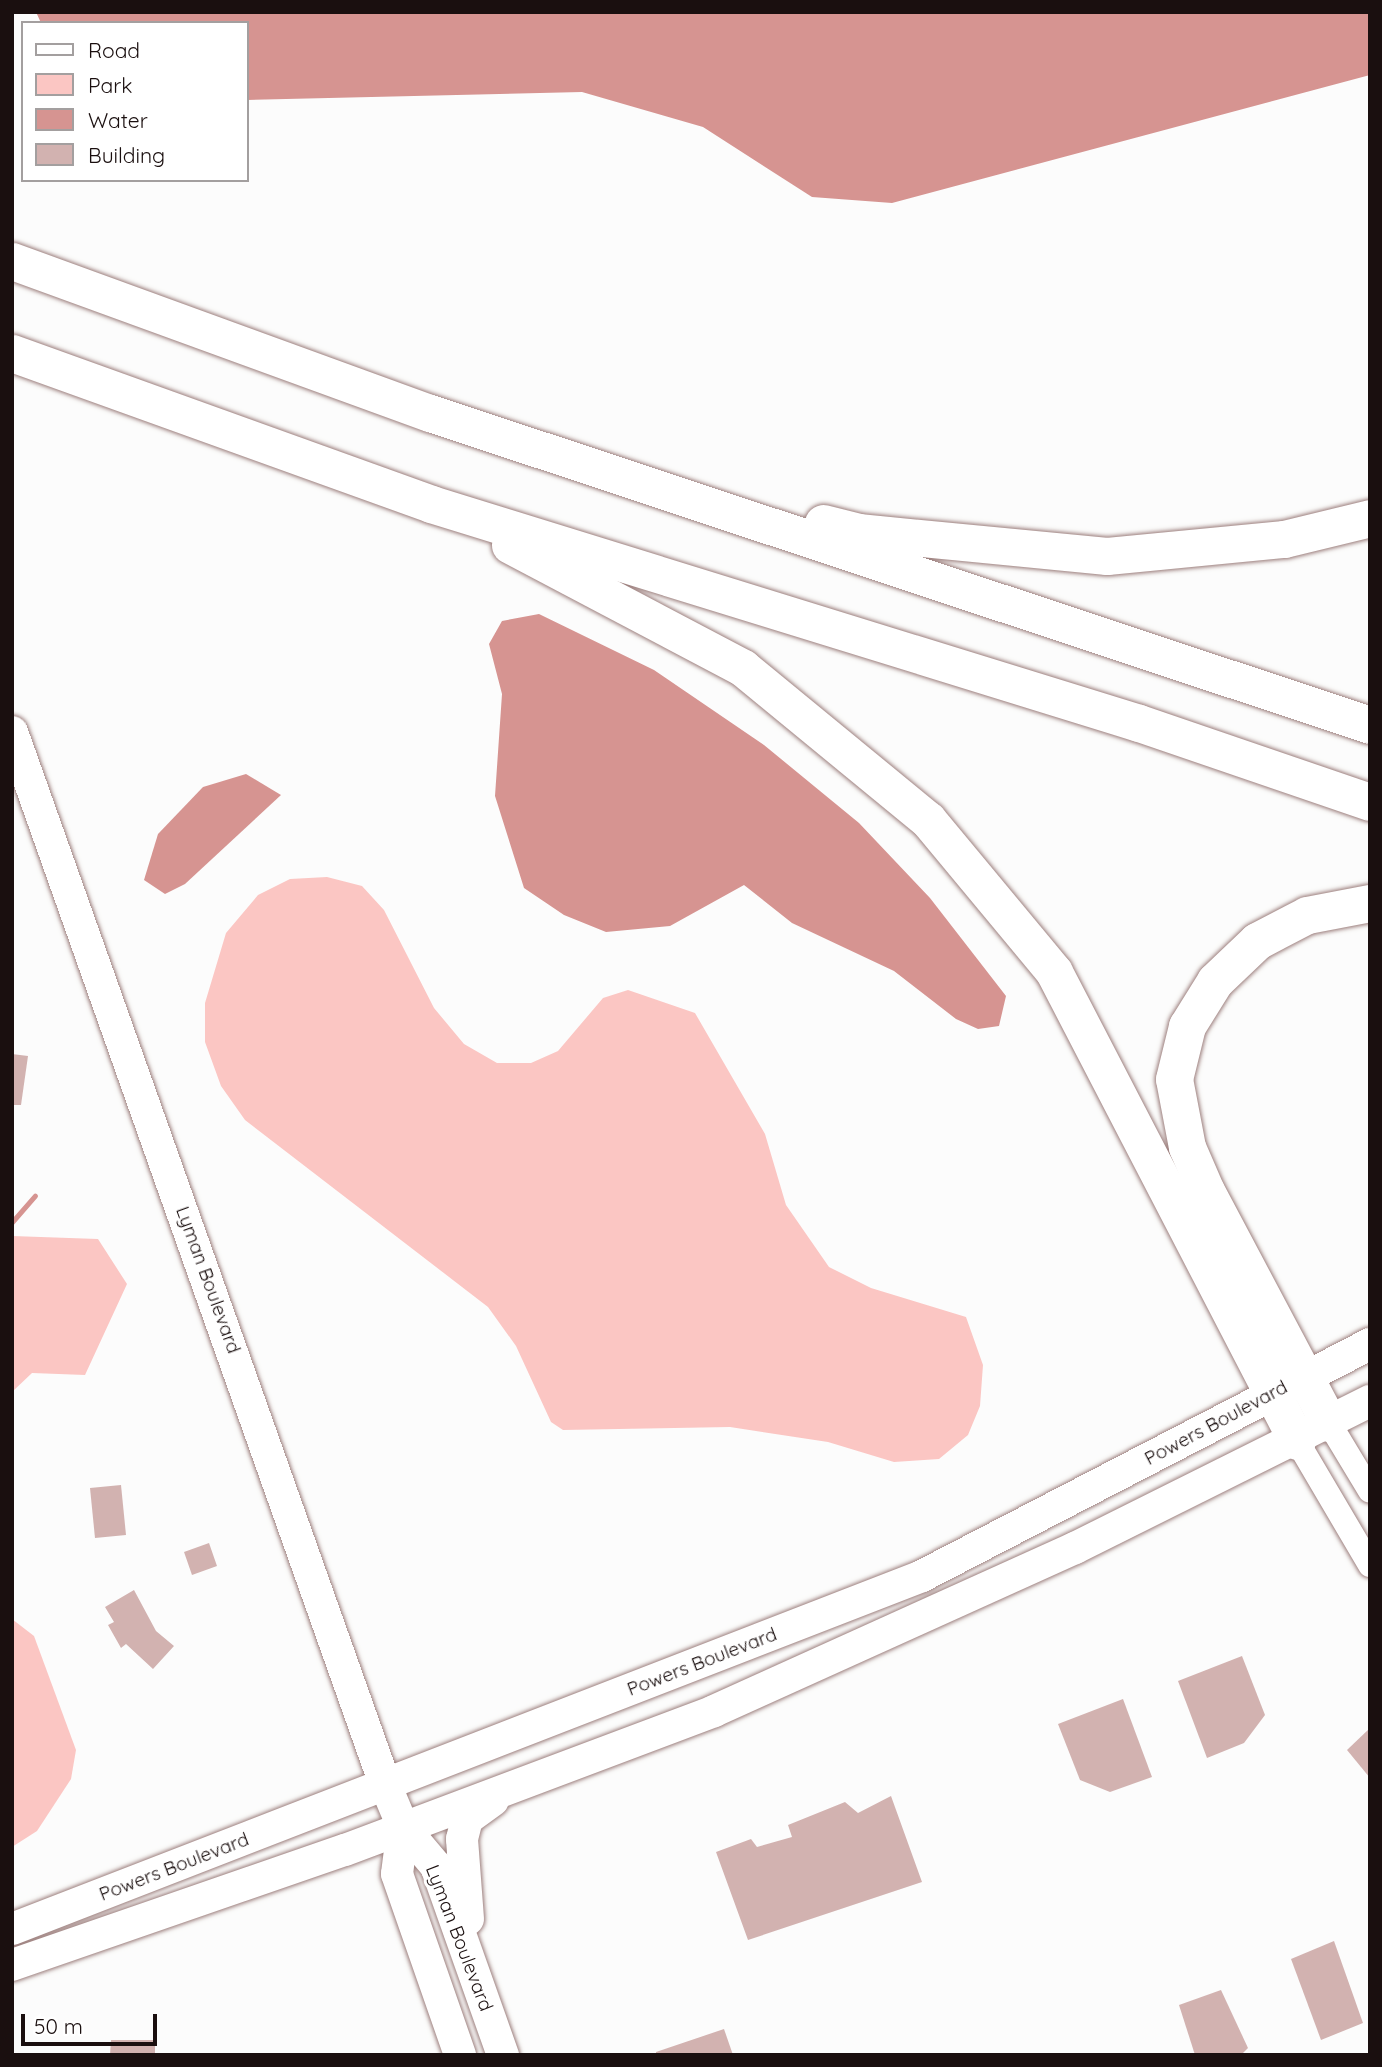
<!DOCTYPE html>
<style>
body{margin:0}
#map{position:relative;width:1382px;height:2067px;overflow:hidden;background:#fcfcfc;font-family:Quicksand,sans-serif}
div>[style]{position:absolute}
.green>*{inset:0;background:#fbc6c3}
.water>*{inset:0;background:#d69491}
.stream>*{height:5px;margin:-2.5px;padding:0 2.5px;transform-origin:2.5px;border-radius:2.5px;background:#d69491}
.building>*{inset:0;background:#d2b2b0}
.roads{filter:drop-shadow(0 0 2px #9d807e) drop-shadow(0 0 2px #9d807e)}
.minor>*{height:24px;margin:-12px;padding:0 12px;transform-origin:12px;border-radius:12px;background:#fff}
.major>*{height:32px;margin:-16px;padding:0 16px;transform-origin:16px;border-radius:16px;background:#fff}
.highway>*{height:37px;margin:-18.5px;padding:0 18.5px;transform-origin:18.5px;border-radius:18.5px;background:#fff}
span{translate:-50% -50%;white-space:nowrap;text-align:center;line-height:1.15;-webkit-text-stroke:6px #fff;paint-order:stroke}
.street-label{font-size:19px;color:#1a0f0f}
.frame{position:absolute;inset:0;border:14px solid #1a0f0f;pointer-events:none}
.legend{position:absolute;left:21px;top:21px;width:228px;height:161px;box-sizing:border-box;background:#fff;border:2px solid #a39f9f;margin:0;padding:9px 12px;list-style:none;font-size:21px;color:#1a0f0f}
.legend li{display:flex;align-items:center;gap:14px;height:35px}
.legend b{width:35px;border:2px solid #a39f9f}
.scale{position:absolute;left:21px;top:2014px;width:136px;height:32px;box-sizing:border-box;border:4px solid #1a0f0f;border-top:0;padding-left:9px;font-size:21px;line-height:24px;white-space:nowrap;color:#1a0f0f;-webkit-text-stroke:5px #fff;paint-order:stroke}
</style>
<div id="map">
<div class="green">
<i style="clip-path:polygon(327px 877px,362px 886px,384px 910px,434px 1008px,464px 1044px,497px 1063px,531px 1063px,558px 1051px,603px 998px,628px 990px,695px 1013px,765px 1134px,786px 1205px,829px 1267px,871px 1288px,966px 1317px,983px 1365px,980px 1406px,968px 1435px,939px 1459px,894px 1462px,828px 1442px,730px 1427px,563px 1430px,551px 1422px,516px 1346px,488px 1307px,245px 1120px,221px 1086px,205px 1042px,205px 1003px,226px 933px,258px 895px,290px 879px)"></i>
<i style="clip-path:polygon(12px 1236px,98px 1239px,127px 1284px,85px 1375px,32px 1373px,12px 1392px)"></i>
<i style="clip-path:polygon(12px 1619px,34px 1636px,76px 1750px,71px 1779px,37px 1831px,12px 1847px)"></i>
</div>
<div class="water">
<i style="clip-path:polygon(36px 12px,1370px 12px,1370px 75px,892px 203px,812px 197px,703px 127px,582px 92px,247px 100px,247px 23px,41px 23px)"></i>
<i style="clip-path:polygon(539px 614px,654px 670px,764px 745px,859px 823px,930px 898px,1006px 996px,999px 1026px,978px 1029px,956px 1019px,894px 971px,792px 923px,744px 885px,670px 926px,606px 932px,564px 915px,524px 888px,495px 796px,502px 694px,489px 644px,502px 621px)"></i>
<i style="clip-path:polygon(246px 774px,281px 795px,185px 884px,165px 894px,144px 880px,158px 834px,203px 787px)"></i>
</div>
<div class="stream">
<i style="left:12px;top:1222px;width:35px;rotate:-49deg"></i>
</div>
<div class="building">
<i style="clip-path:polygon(12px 1054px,28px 1056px,21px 1105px,12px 1105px)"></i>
<i style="clip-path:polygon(121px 1485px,126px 1535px,95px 1538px,90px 1488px)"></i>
<i style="clip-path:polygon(209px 1543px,217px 1566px,192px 1575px,184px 1552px)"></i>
<i style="clip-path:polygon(134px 1590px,156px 1631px,174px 1646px,153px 1669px,126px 1644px,121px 1648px,108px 1625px,114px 1622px,105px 1607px)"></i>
<i style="clip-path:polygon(1242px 1656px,1265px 1715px,1244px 1743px,1207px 1758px,1178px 1681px)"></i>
<i style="clip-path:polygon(1123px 1699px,1152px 1777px,1110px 1792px,1080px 1780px,1058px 1724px)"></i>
<i style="clip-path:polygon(1370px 1728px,1370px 1778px,1347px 1750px)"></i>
<i style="clip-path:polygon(891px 1796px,922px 1882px,748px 1940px,716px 1852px,751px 1839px,757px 1847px,792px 1837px,788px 1825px,845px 1802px,858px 1813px)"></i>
<i style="clip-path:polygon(1334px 1941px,1363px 2023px,1321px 2040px,1291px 1959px)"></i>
<i style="clip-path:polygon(1221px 1990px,1248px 2048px,1241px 2055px,1195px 2055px,1179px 2005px)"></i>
<i style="clip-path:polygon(724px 2029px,733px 2055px,656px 2055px,656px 2052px)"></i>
<i style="clip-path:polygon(111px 2040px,155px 2040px,155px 2055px,110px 2055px)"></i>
</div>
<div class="roads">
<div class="minor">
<i style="left:1329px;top:1423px;width:79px;rotate:58.9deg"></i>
<i style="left:1297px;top:1441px;width:144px;rotate:59.5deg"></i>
</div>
<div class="major">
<i style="left:12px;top:732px;width:1116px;rotate:70.48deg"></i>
<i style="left:385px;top:1784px;width:47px;rotate:67.3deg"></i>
<i style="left:403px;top:1827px;width:51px;rotate:49.8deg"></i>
<i style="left:436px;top:1866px;width:201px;rotate:70.5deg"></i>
<i style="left:403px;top:1827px;width:47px;rotate:97.3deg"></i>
<i style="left:397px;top:1874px;width:192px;rotate:70.8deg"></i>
<i style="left:468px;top:1919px;width:80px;rotate:-94.3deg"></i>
<i style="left:462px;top:1839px;width:21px;rotate:-76deg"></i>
<i style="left:467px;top:1819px;width:32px;rotate:-36deg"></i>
<i style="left:12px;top:1929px;width:976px;rotate:-21.2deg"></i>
<i style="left:922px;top:1576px;width:505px;rotate:-27.38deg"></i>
<i style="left:12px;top:1965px;width:352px;rotate:-19.1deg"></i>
<i style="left:345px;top:1850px;width:394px;rotate:-20.6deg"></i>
<i style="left:714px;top:1711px;width:396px;rotate:-24.3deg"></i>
<i style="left:1075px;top:1548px;width:330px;rotate:-26.5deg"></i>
</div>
<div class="highway">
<i style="left:12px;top:261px;width:445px;rotate:20deg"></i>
<i style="left:430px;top:413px;width:990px;rotate:18.36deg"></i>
<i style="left:12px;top:353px;width:445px;rotate:19.8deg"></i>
<i style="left:431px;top:504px;width:741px;rotate:17.19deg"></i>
<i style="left:1139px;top:723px;width:244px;rotate:18.9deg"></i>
<i style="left:823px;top:523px;width:36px;rotate:14deg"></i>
<i style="left:858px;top:532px;width:250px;rotate:5.5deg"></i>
<i style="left:1107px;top:556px;width:178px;rotate:-5.5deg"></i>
<i style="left:1284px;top:539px;width:89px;rotate:-13.7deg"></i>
<i style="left:510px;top:545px;width:263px;rotate:27.8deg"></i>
<i style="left:743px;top:668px;width:239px;rotate:39.4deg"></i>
<i style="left:928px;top:820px;width:197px;rotate:50.3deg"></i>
<i style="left:1054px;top:972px;width:528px;rotate:62.61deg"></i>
<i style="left:1329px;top:1423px;width:263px;rotate:-117.9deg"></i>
<i style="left:1206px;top:1191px;width:48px;rotate:-113.4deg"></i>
<i style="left:1187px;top:1147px;width:69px;rotate:-100.8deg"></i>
<i style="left:1174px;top:1079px;width:55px;rotate:-76.2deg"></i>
<i style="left:1187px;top:1026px;width:53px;rotate:-58.1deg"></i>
<i style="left:1215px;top:981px;width:58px;rotate:-43.6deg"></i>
<i style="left:1257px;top:941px;width:56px;rotate:-27.5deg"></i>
<i style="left:1307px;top:915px;width:64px;rotate:-10.8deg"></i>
</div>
</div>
<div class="street-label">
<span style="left:208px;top:1280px;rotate:70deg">Lyman Boulevard</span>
<span style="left:1216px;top:1423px;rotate:-28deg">Powers Boulevard</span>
<span style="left:702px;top:1662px;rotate:-21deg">Powers Boulevard</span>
<span style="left:174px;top:1867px;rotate:-21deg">Powers Boulevard</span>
<span style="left:459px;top:1938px;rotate:69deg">Lyman Boulevard</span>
</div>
<div class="frame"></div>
<ul class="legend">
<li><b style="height:9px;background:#fff"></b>Road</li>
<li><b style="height:19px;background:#fbc6c3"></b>Park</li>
<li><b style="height:19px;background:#d69491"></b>Water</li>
<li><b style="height:19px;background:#d2b2b0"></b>Building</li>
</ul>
<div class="scale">50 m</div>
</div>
